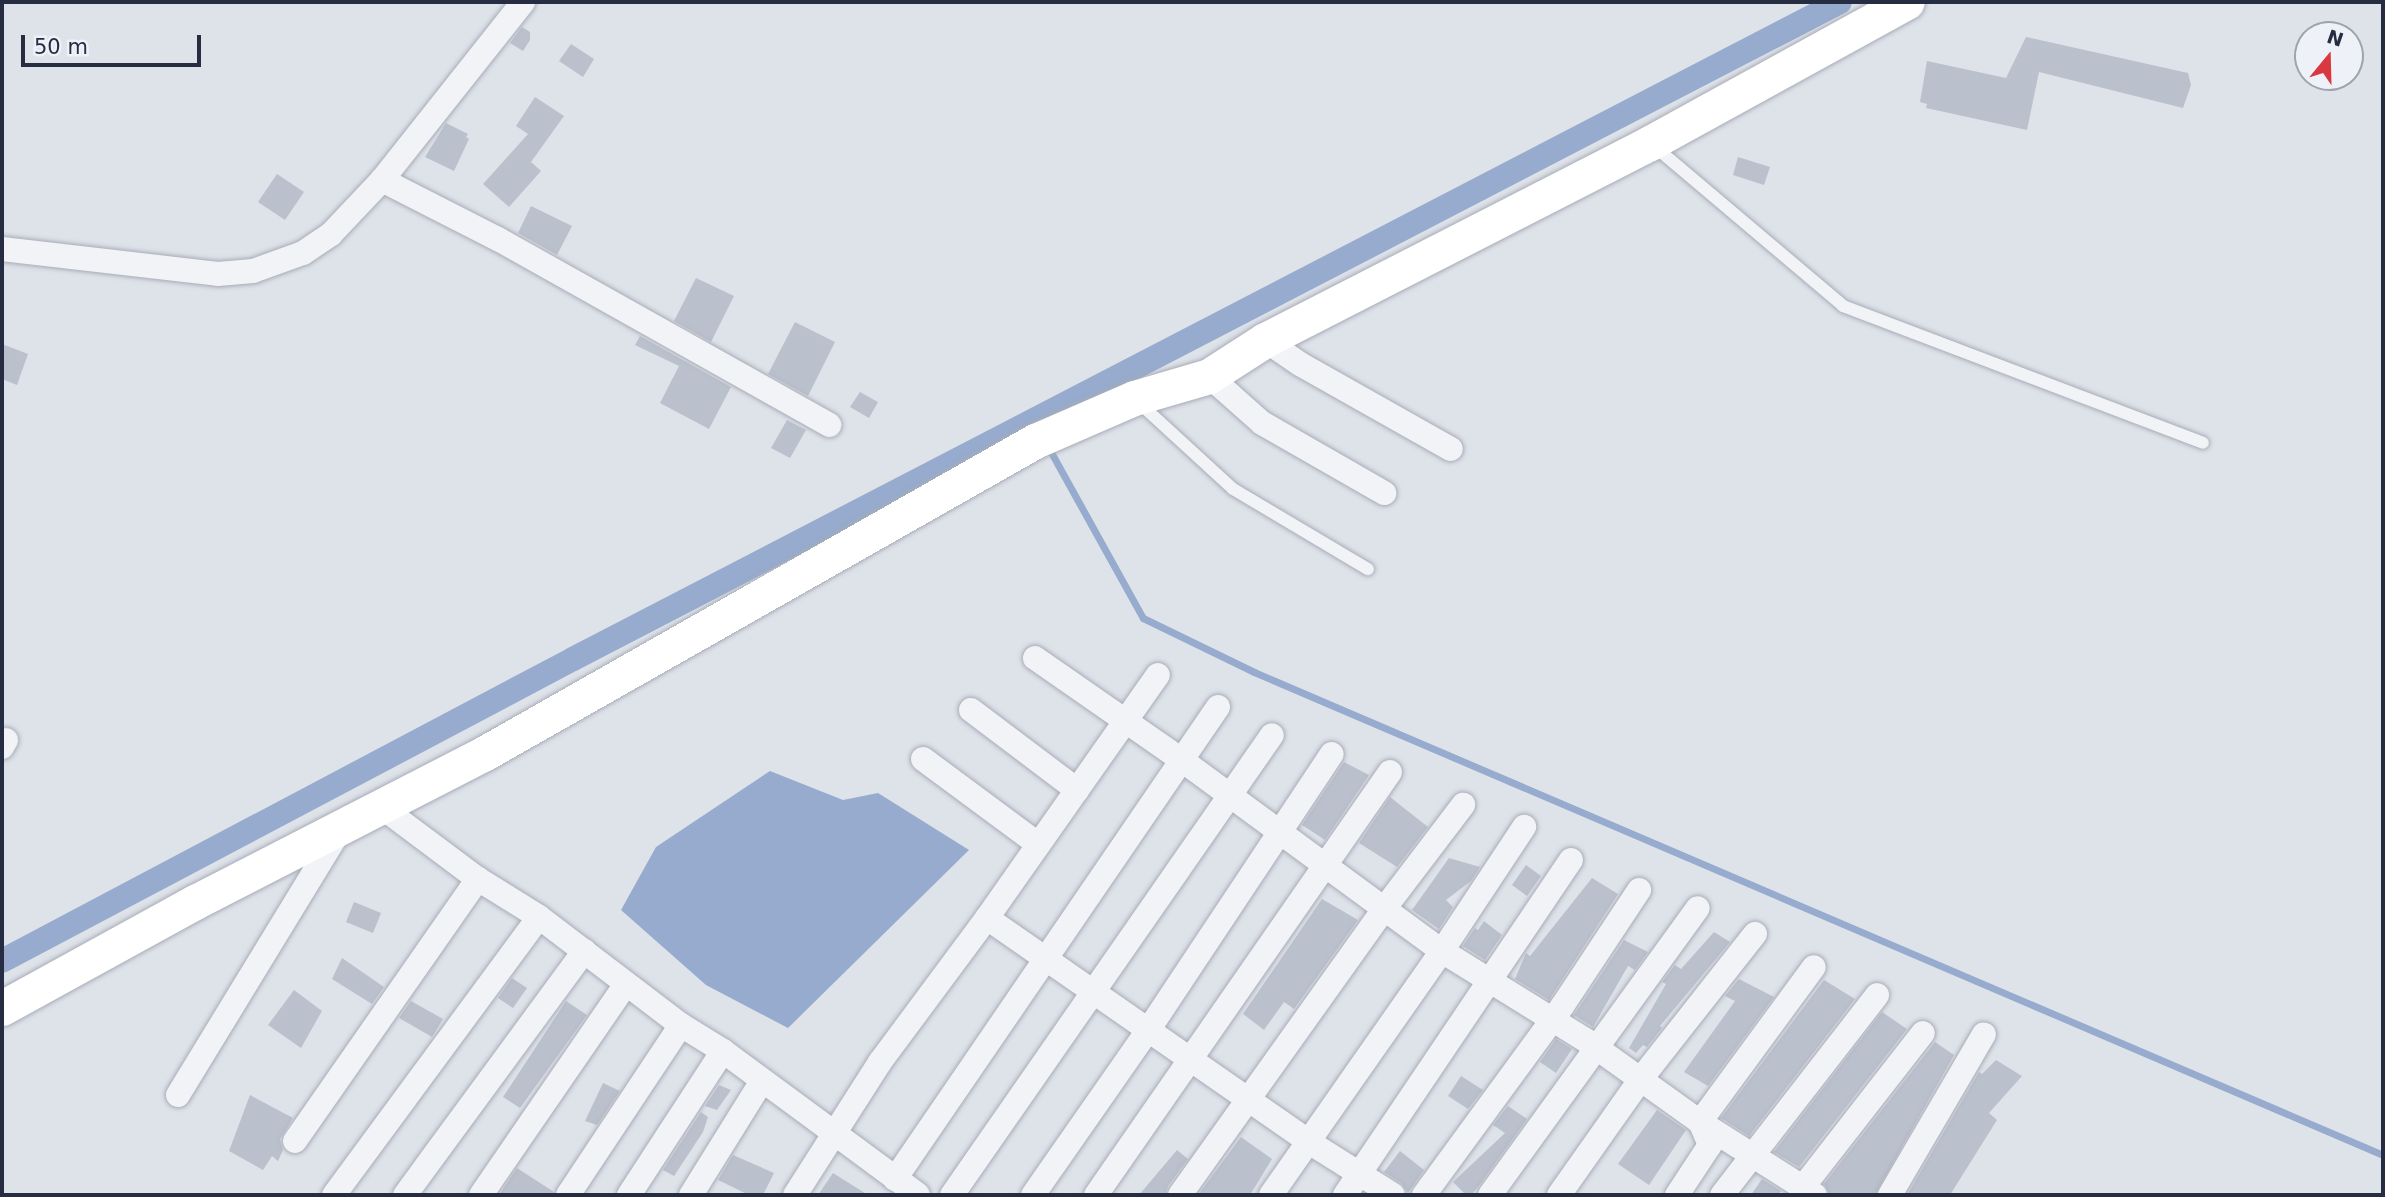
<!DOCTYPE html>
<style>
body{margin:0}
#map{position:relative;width:2385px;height:1197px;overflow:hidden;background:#dee2e9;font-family:"DejaVu Sans",sans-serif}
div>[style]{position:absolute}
.water>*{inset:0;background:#96abcd}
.stream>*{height:7px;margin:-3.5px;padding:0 3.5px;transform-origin:3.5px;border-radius:3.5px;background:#96abcd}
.canal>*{height:24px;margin:-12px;padding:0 12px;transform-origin:12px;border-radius:12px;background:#96abcd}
.building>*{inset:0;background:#bbc0cd}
.roads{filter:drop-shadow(0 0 2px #a7acb7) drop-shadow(0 0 2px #a7acb7)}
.service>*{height:12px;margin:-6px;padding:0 6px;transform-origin:6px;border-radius:6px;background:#f2f3f7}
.minor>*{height:24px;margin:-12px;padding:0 12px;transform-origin:12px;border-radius:12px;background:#f2f3f7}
.secondary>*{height:35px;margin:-17.5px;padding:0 17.5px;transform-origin:17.5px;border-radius:17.5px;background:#fff}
span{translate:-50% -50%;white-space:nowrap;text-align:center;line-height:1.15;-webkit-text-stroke:5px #eef1f7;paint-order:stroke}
.frame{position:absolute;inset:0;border:4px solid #262d42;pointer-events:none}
.north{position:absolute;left:2294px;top:21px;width:70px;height:70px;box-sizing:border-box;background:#eef1f7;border:2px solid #9ea3af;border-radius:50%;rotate:19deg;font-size:19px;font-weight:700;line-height:28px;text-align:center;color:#262d42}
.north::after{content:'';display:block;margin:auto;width:24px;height:32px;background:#d9383f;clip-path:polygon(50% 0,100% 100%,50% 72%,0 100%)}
.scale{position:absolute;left:21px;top:35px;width:180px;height:32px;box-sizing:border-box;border:4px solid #262d42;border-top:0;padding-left:9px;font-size:21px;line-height:24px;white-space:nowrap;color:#262d42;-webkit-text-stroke:5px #eef1f7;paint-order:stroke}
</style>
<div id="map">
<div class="water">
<i style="clip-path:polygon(770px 771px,843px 800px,878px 793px,969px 850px,788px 1028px,706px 985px,621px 910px,656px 847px)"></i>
</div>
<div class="stream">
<i style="left:1047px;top:445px;width:198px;rotate:61deg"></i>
<i style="left:1143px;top:618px;width:123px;rotate:25.9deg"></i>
<i style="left:1254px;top:672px;width:1228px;rotate:23.16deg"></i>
</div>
<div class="canal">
<i style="left:2px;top:961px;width:646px;rotate:-27.87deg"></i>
<i style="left:573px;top:659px;width:1427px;rotate:-27.41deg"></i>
</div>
<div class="building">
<i style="clip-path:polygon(522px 27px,530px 32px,530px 40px,523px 51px,510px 43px)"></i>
<i style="clip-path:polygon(2026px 37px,2188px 73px,2191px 85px,2183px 108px,2039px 72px,2027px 130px,1926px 108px,1927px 104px,1920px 102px,1927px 61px,2006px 78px)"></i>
<i style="clip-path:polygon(571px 44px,594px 59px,583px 77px,559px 61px)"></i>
<i style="clip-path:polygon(535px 97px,564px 116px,531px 162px,541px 171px,509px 207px,483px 184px,528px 134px,516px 126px)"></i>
<i style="clip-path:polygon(446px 123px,468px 134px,466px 137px,469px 139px,454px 171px,425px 157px)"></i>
<i style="clip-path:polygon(1738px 157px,1770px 167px,1764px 185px,1733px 175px)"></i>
<i style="clip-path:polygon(277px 174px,304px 192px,285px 220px,258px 202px)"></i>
<i style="clip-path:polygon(531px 206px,572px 226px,557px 255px,518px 233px)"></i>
<i style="clip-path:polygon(696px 278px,734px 296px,711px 342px,674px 321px)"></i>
<i style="clip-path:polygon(795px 322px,835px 342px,808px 396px,768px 374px)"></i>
<i style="clip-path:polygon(640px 336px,731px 387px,709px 429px,660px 403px,679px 366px,635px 345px)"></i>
<i style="clip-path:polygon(2px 344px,28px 354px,17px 385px,2px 379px)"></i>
<i style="clip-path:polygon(860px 392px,878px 402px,869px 418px,850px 407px)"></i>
<i style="clip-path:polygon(787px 420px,806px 430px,790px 458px,771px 448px)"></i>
<i style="clip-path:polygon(1344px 762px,1369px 775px,1325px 840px,1302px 825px)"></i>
<i style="clip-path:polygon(1390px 797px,1428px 827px,1397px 867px,1359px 843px)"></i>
<i style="clip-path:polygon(1449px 858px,1480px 867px,1471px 881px,1446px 900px,1453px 907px,1439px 929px,1412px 910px)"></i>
<i style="clip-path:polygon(1526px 865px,1541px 876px,1527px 896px,1512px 885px)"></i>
<i style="clip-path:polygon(1592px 878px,1618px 894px,1549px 1000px,1515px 979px,1526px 953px,1530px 956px)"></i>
<i style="clip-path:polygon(1322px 899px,1358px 920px,1294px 1009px,1284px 1002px,1264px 1030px,1243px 1014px)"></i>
<i style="clip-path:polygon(354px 902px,381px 913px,373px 933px,346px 922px)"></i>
<i style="clip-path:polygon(1484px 921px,1502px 935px,1485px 960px,1463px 946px,1475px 928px,1478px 930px)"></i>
<i style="clip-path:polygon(1714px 932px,1730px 942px,1660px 1026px,1662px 1028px,1647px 1047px,1643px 1045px,1636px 1053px,1629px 1048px,1666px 984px,1662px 982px,1675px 965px,1681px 969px)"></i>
<i style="clip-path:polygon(1624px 940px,1648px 952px,1635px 970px,1628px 966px,1593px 1027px,1574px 1015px)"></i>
<i style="clip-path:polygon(342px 958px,384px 987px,372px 1004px,332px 979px)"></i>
<i style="clip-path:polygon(512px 978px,527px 988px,513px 1008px,498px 998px)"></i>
<i style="clip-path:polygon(1739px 979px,1774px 997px,1708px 1086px,1684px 1072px,1735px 1001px,1725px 996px)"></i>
<i style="clip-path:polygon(1824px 980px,1855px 999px,1749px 1136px,1721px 1118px)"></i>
<i style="clip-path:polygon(294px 990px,322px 1011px,301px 1048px,268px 1025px)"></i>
<i style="clip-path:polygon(411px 1001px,443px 1019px,432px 1037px,399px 1018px)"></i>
<i style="clip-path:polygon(566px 1001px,587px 1015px,520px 1108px,503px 1097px)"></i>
<i style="clip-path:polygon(1882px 1012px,1907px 1029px,1799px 1167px,1774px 1152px)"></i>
<i style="clip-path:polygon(1556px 1039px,1572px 1049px,1556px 1073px,1540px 1062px)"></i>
<i style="clip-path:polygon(1935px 1042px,1954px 1055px,1875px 1195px,1830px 1195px,1824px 1184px)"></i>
<i style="clip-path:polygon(1996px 1060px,2022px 1076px,1989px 1113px,1997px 1120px,1950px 1195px,1907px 1195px,1979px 1072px,1982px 1074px)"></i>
<i style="clip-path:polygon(1461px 1076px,1483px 1090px,1468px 1109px,1448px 1096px)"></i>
<i style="clip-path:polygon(603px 1083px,620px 1091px,597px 1125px,585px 1121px)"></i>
<i style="clip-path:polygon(719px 1085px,731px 1090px,717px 1110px,705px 1106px)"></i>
<i style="clip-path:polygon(250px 1095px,293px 1118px,280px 1139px,283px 1150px,278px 1161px,272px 1156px,263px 1170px,229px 1151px)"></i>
<i style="clip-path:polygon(1508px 1106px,1527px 1119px,1478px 1187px,1471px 1195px,1466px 1195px,1453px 1182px,1505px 1133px,1493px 1125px)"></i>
<i style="clip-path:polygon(1657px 1110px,1686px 1130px,1649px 1185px,1618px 1164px)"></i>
<i style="clip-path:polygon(701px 1112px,708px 1117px,703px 1132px,674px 1176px,663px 1170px)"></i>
<i style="clip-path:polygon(1241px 1137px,1272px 1159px,1250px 1195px,1198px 1195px)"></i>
<i style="clip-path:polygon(1177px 1150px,1188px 1159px,1168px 1186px,1165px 1195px,1139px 1195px)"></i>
<i style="clip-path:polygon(1400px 1151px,1424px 1170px,1408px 1193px,1401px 1183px,1384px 1172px)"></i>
<i style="clip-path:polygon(733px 1155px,774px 1173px,763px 1195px,749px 1195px,718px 1180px)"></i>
<i style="clip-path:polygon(517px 1168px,554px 1192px,553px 1195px,499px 1195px)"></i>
<i style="clip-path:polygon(833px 1173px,868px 1195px,818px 1195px)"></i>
<i style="clip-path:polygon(1762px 1179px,1781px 1191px,1778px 1195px,1751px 1195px)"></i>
</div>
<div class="roads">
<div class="service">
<i style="left:1654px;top:146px;width:248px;rotate:40.2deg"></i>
<i style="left:1843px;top:306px;width:385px;rotate:20.8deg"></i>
<i style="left:1137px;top:401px;width:130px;rotate:42.5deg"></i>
<i style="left:1233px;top:489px;width:157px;rotate:30.7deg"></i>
</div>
<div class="minor">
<i style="left:382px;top:180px;width:130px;rotate:27deg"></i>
<i style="left:498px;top:239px;width:380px;rotate:29.3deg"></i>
<i style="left:2px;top:249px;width:217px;rotate:6.6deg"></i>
<i style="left:218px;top:274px;width:35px;rotate:-5deg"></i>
<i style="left:253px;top:271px;width:53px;rotate:-19.8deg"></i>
<i style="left:303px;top:253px;width:34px;rotate:-34deg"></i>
<i style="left:331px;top:234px;width:74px;rotate:-46.6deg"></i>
<i style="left:382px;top:180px;width:227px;rotate:-51.6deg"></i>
<i style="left:1265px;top:340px;width:42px;rotate:34.4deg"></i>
<i style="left:1300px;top:364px;width:173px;rotate:29.4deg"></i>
<i style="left:1209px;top:376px;width:71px;rotate:41.6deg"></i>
<i style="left:1262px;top:423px;width:141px;rotate:29.8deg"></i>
<i style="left:1035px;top:658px;width:175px;rotate:34.8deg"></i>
<i style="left:1179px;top:758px;width:326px;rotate:36.3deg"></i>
<i style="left:1442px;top:951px;width:171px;rotate:31.8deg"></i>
<i style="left:1587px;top:1041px;width:139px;rotate:35.6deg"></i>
<i style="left:1700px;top:1122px;width:136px;rotate:32.4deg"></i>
<i style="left:971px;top:710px;width:133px;rotate:37deg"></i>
<i style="left:2px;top:747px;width:8px;rotate:-60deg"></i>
<i style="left:923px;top:759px;width:143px;rotate:36.5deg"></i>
<i style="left:383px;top:808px;width:119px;rotate:36.8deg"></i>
<i style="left:478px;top:879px;width:72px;rotate:31.9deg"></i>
<i style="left:539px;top:917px;width:178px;rotate:37.3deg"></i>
<i style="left:681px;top:1025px;width:49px;rotate:31.8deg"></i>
<i style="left:723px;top:1051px;width:242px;rotate:36.4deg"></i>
<i style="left:987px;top:918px;width:392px;rotate:34.8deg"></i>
<i style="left:1309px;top:1142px;width:99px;rotate:32.2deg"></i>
<i style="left:178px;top:1095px;width:315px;rotate:-58.6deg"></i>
<i style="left:295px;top:1141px;width:320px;rotate:-55.1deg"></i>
<i style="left:895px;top:1179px;width:572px;rotate:-55.62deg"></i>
<i style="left:334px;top:1195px;width:345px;rotate:-53.6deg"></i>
<i style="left:405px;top:1195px;width:303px;rotate:-53.7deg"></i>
<i style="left:481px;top:1195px;width:256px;rotate:-55.5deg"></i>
<i style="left:568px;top:1195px;width:204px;rotate:-56.4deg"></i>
<i style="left:629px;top:1195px;width:172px;rotate:-56.9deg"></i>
<i style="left:691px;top:1195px;width:134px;rotate:-58.1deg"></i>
<i style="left:795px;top:1195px;width:158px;rotate:-57.4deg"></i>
<i style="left:880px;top:1062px;width:179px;rotate:-53.4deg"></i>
<i style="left:987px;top:918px;width:297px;rotate:-54.9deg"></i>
<i style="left:952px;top:1195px;width:560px;rotate:-55.18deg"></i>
<i style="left:1033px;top:1195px;width:203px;rotate:-55.1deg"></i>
<i style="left:1149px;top:1029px;width:330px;rotate:-56.4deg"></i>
<i style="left:1096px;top:1195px;width:515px;rotate:-55.2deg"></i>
<i style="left:1180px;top:1195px;width:351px;rotate:-54.5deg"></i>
<i style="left:1384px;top:909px;width:131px;rotate:-52.8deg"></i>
<i style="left:1271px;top:1195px;width:298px;rotate:-55deg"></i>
<i style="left:1442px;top:951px;width:149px;rotate:-56.5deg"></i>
<i style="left:1345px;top:1195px;width:404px;rotate:-56deg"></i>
<i style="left:1424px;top:1195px;width:235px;rotate:-53.8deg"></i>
<i style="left:1563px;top:1005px;width:138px;rotate:-56.5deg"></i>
<i style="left:1490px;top:1195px;width:354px;rotate:-54.1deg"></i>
<i style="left:1559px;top:1195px;width:141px;rotate:-54.8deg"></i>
<i style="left:1640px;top:1080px;width:186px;rotate:-51.8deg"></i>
<i style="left:1677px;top:1195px;width:60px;rotate:-56.6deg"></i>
<i style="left:1710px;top:1145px;width:25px;rotate:-113deg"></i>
<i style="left:1700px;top:1122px;width:192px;rotate:-53.7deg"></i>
<i style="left:1722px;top:1195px;width:253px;rotate:-52.2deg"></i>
<i style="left:1806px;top:1195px;width:9px;rotate:-111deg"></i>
<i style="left:1803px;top:1187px;width:195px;rotate:-52.1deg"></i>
<i style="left:1890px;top:1195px;width:186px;rotate:-59.7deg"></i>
</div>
<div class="secondary">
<i style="left:2px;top:1008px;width:220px;rotate:-28.8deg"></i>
<i style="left:195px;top:902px;width:326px;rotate:-27.2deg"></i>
<i style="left:485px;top:753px;width:632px;rotate:-29.57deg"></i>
<i style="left:1035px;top:441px;width:108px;rotate:-23.5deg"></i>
<i style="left:1134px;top:398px;width:78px;rotate:-16.3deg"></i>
<i style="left:1209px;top:376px;width:67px;rotate:-32.7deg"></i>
<i style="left:1265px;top:340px;width:432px;rotate:-27.1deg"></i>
<i style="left:1650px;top:143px;width:293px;rotate:-28.8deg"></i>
</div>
</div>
<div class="frame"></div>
<div class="north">N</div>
<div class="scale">50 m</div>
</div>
